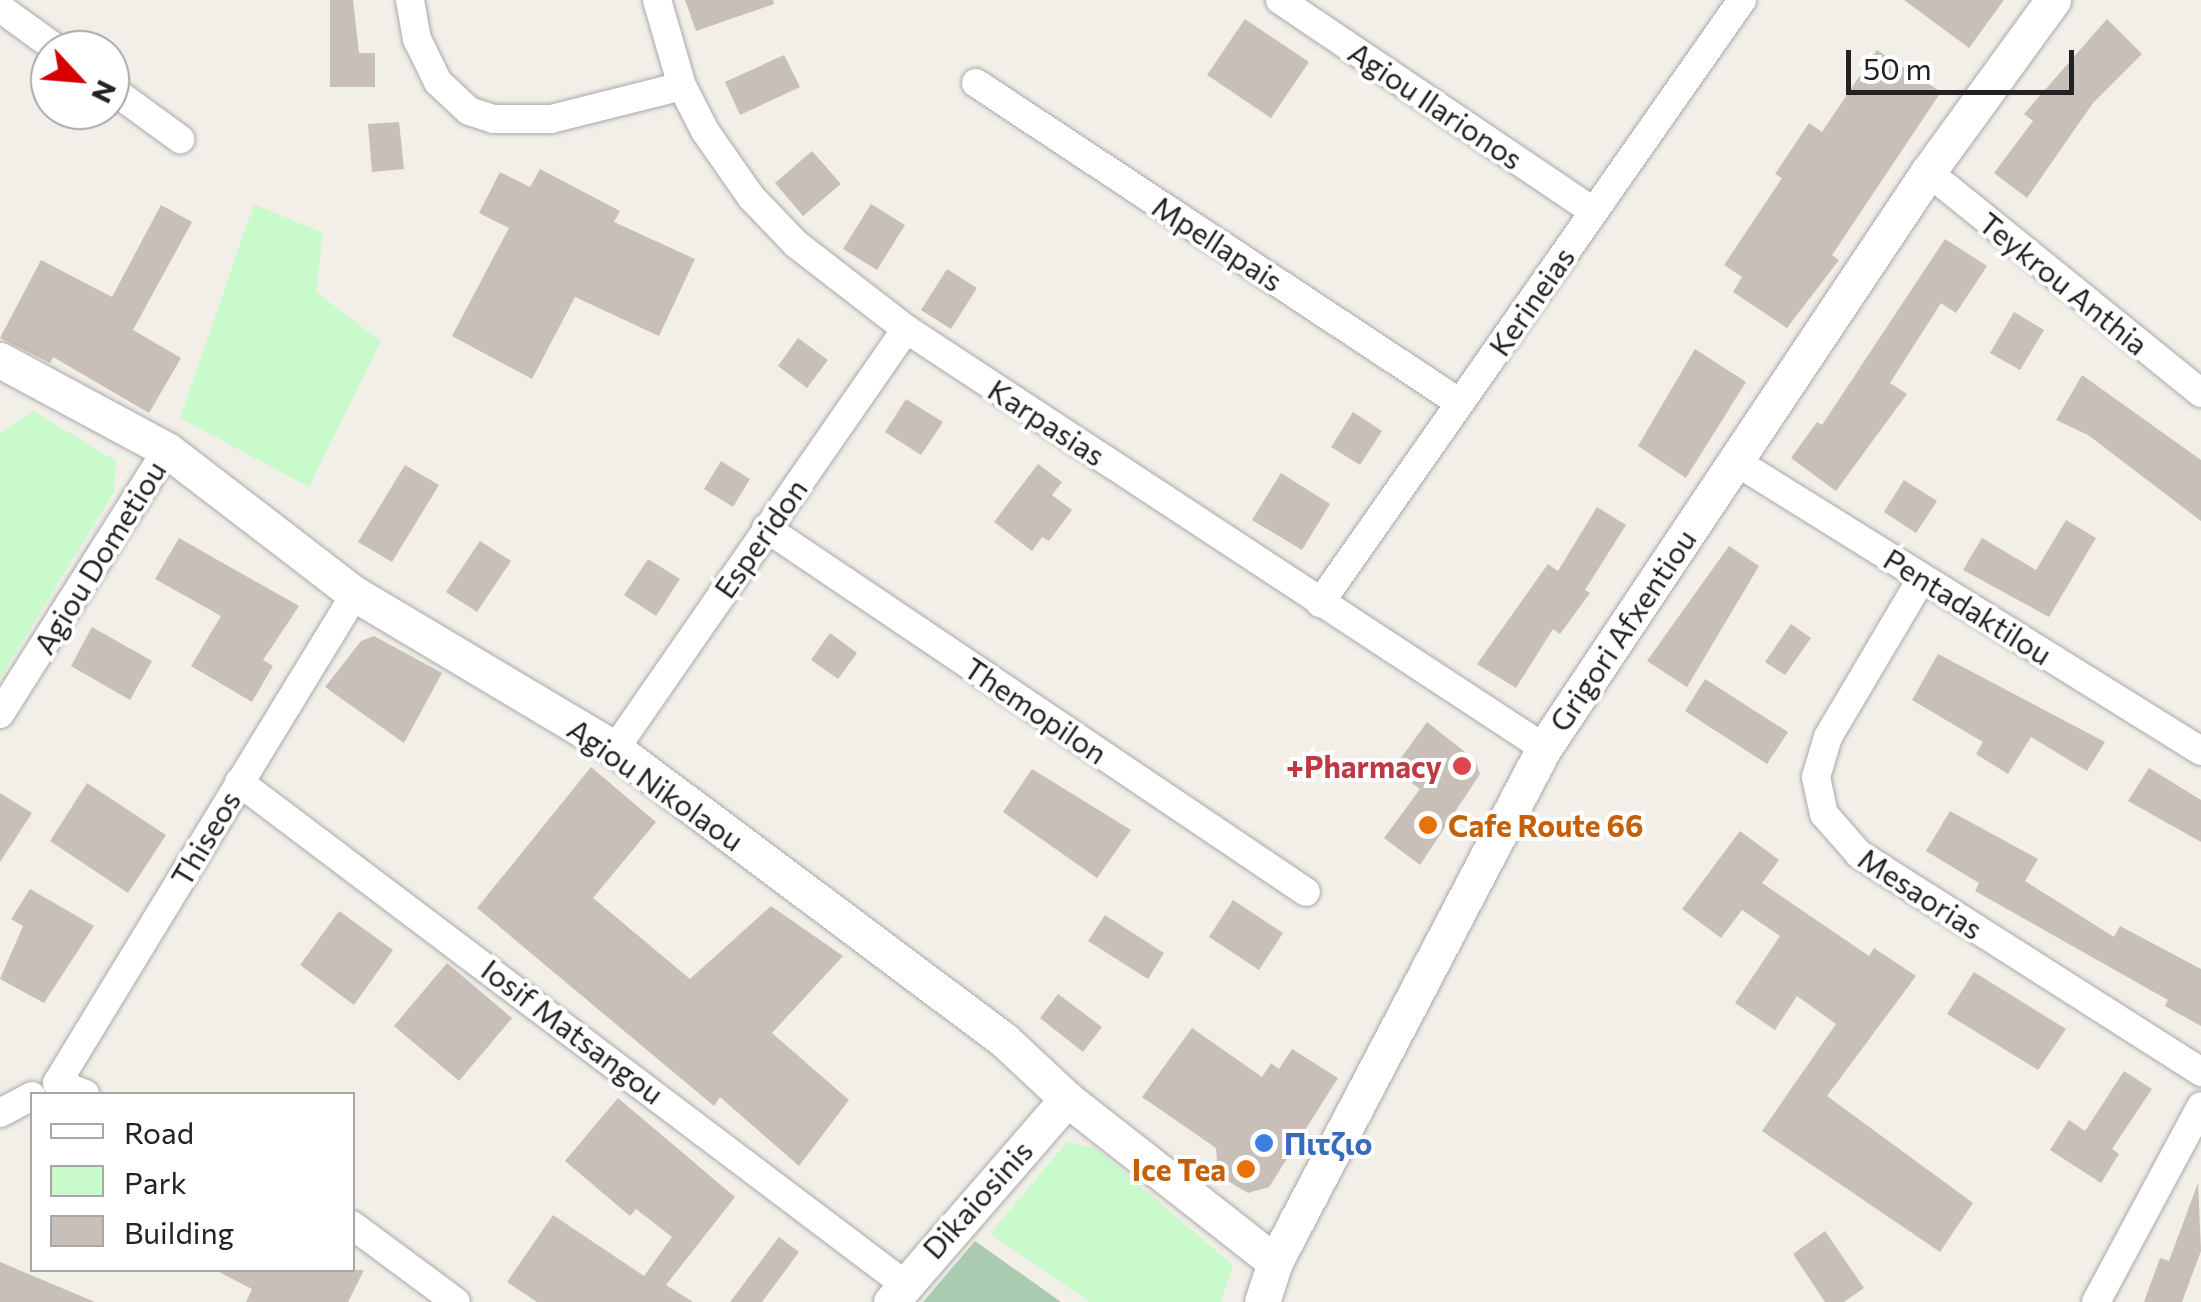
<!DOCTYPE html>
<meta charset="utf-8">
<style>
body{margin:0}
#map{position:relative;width:2201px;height:1302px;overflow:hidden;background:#f2efe9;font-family:Commissioner,sans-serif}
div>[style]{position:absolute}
.cemetery>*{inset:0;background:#aacbaf}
.park>*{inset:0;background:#c8facc}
.building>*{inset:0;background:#c7bfb8}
.roads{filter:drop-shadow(0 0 2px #a9a9a9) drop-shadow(0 0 2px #a9a9a9)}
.minor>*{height:28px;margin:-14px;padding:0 14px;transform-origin:14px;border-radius:14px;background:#fff}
.tertiary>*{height:35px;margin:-17.5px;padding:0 17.5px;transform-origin:17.5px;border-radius:17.5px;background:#fff}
.dots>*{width:28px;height:28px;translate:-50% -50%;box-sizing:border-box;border:5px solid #fff;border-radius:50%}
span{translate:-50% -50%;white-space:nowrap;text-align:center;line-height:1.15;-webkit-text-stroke:8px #fff;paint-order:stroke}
.street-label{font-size:30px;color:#222}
.health-label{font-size:30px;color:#be3a42;font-weight:700}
.right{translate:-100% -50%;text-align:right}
.food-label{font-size:30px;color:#c56008;font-weight:700}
.left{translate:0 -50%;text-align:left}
.shop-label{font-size:30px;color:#366cbe;font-weight:700}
.legend{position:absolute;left:30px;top:1092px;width:325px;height:180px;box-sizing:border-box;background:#fff;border:2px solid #a7a7a7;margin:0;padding:12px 18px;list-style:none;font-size:30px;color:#222}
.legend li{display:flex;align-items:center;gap:20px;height:50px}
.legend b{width:50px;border:2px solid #a7a7a7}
.north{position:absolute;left:30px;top:30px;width:100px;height:100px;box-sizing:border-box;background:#fff;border:2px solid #a7a7a7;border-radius:50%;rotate:116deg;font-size:28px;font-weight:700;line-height:40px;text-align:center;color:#222}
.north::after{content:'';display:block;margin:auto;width:35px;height:45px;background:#d40000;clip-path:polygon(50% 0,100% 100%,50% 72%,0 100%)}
.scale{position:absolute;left:1846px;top:50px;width:228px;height:45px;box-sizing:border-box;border:5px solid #222;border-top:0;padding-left:12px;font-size:30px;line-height:35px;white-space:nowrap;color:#222;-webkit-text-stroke:8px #fff;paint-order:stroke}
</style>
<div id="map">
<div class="cemetery">
<i style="clip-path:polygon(975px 1241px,1061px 1302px,923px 1302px)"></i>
</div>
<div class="park">
<i style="clip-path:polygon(254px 204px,323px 233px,316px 292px,381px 341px,309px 487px,180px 418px)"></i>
<i style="clip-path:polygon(33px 411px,116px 461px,114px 492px,0 678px,0 433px)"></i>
<i style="clip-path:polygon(1067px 1142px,1097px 1149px,1233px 1265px,1221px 1302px,1090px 1302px,990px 1234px)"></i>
</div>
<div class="building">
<i style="clip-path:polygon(330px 0,353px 0,359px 53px,375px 53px,375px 87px,330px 87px)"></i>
<i style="clip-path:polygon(685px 0,773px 0,774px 4px,696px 31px)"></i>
<i style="clip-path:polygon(1904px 0,2004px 0,1969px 48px)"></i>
<i style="clip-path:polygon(1245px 19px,1309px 62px,1271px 118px,1207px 75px)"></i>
<i style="clip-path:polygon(2107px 19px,2142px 54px,2093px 103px,2027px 198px,1994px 173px,2033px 121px,2024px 114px)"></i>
<i style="clip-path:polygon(1877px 50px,1941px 92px,1832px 255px,1839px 260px,1787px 328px,1733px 292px,1742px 277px,1724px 265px,1782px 178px,1775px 174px,1809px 123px,1822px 132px)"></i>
<i style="clip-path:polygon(784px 55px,800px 87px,740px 115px,725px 82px)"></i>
<i style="clip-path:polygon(399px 122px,404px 169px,372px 172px,368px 124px)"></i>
<i style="clip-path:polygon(812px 151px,841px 184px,803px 216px,775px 183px)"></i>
<i style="clip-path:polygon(540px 169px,620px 211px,614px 222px,695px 259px,659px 336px,575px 297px,532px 379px,452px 336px,509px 228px,479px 213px,500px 172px,530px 187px)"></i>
<i style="clip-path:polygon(871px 204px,905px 225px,877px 270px,843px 249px)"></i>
<i style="clip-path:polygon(161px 205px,192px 222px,133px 330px,181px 358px,149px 413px,53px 357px,50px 363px,0 338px,41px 260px,112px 297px)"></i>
<i style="clip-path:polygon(1945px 239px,1987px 266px,1956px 313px,1941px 303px,1890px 383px,1907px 394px,1836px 491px,1791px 458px,1817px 422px,1822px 425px)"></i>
<i style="clip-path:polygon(947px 269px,977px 288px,951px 329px,921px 310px)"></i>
<i style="clip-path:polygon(2014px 312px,2044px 330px,2020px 370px,1990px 353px)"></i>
<i style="clip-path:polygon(798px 338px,828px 360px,807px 388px,778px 366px)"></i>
<i style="clip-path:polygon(1695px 349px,1746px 382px,1686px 478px,1638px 446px)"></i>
<i style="clip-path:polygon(2082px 375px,2201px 460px,2201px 521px,2088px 435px,2056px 420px)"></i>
<i style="clip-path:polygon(906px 399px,943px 422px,921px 455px,885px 432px)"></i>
<i style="clip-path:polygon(1353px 412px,1382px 431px,1360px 465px,1331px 447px)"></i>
<i style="clip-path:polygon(721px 461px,750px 479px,733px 507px,704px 489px)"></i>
<i style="clip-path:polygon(1038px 464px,1062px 482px,1052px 495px,1072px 510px,1049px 541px,1042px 537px,1032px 551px,994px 522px)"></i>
<i style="clip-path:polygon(405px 465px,439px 485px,392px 562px,358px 542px)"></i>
<i style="clip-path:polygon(1281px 473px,1330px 504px,1302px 550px,1252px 520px)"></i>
<i style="clip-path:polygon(1904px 480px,1937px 501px,1916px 533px,1884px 512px)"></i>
<i style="clip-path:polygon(1597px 507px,1626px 525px,1585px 590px,1590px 593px,1560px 634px,1553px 629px,1516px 688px,1477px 664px,1548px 564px,1558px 571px)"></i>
<i style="clip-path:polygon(2066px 520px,2096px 538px,2049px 617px,1963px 570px,1982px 538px,2036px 570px)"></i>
<i style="clip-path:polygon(179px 538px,299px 606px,263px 660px,273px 666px,252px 702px,191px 666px,221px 616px,155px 579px)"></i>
<i style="clip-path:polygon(480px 541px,511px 561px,477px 612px,446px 592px)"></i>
<i style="clip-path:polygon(1729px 546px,1759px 566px,1687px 687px,1647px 661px)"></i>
<i style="clip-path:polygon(648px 559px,680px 579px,656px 616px,624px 595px)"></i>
<i style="clip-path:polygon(1791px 624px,1811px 638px,1785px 675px,1765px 662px)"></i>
<i style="clip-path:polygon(92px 627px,152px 661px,130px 700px,71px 666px)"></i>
<i style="clip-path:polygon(830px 633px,857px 653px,838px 679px,811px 660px)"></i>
<i style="clip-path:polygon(374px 636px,442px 673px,404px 743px,325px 687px,361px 641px)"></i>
<i style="clip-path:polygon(1938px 654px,2105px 742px,2087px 771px,2031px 737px,2008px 774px,1976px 754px,1983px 742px,1912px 700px)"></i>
<i style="clip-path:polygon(1705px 679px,1788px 732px,1767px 764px,1685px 711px)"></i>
<i style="clip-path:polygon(1427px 722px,1475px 760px,1480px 774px,1420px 865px,1384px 838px,1420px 789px,1393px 769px)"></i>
<i style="clip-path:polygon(591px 767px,656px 822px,593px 898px,690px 979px,771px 906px,843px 956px,772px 1033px,849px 1100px,799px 1166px,720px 1097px,714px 1106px,477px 908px)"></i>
<i style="clip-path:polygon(2149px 768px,2201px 800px,2201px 842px,2128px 801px)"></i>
<i style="clip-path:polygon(1032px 769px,1131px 830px,1097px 878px,1003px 812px)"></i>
<i style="clip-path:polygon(87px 783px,166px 835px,128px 893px,50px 841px)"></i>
<i style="clip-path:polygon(0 793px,32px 813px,0 862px)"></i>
<i style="clip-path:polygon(1950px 811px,2038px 859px,2025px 881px,2114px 937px,2120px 926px,2201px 969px,2201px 1026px,2165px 1006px,2168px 1000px,1975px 891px,1979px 883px,1926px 851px)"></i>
<i style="clip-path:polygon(1740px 831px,1779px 860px,1762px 883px,1869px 956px,1874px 948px,1916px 976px,1827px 1096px,1973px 1203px,1940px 1252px,1762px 1131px,1836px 1024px,1797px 996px,1775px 1030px,1735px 1003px,1780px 936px,1742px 910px,1721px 938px,1682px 909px)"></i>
<i style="clip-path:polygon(30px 889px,94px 926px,44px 1003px,0 979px,23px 926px,11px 919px)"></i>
<i style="clip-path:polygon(1233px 900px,1283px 933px,1259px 970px,1209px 937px)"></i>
<i style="clip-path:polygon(339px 911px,393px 950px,354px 1005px,300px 965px)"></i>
<i style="clip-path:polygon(1105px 915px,1164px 953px,1148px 979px,1088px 941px)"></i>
<i style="clip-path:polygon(447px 963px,512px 1018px,459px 1081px,394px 1026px)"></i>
<i style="clip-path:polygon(1974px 972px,2066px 1029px,2038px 1070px,1947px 1014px)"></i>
<i style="clip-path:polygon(1058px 994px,1102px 1027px,1083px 1052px,1040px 1018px)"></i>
<i style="clip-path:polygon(1192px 1028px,1262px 1077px,1271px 1063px,1279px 1069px,1292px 1049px,1338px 1078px,1269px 1187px,1248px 1193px,1218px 1175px,1216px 1148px,1142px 1097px)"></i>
<i style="clip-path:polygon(2124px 1071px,2152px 1089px,2112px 1149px,2119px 1154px,2101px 1183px,2050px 1150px,2069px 1120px,2085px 1131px)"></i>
<i style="clip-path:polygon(618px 1098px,735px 1197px,666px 1285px,693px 1302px,537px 1302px,507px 1282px,553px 1215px,644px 1276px,672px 1237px,636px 1209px,630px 1216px,565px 1161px)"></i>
<i style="clip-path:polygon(2198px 1183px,2201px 1251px,2182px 1302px,2144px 1302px,2160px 1258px,2169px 1261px)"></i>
<i style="clip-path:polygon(1825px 1231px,1864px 1288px,1844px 1302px,1825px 1302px,1793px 1254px)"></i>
<i style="clip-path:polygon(779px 1237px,799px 1252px,762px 1302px,730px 1302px)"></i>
<i style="clip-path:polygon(0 1262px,95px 1302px,0 1302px)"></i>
<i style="clip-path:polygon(215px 1270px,364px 1270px,348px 1302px,246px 1302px,252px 1289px)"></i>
</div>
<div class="roads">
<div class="minor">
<i style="left:410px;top:0;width:40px;rotate:80deg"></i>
<i style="left:417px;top:39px;width:48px;rotate:64deg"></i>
<i style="left:438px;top:82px;width:42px;rotate:43.1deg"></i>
<i style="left:469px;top:111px;width:25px;rotate:18deg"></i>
<i style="left:493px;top:119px;width:58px"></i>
<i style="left:551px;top:119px;width:135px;rotate:-14.1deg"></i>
<i style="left:657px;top:0;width:90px;rotate:73.8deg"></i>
<i style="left:682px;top:86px;width:51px;rotate:62.9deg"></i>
<i style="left:705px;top:131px;width:80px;rotate:55.1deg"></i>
<i style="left:751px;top:197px;width:65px;rotate:46.2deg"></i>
<i style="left:796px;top:244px;width:139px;rotate:37.7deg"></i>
<i style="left:906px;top:329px;width:763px;rotate:33.29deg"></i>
<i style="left:1280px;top:0;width:377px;rotate:34deg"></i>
<i style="left:0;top:8px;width:72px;rotate:35.9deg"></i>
<i style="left:976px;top:83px;width:580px;rotate:33.47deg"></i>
<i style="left:110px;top:88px;width:87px;rotate:36.1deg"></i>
<i style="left:1928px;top:172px;width:351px;rotate:39deg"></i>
<i style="left:1735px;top:461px;width:549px;rotate:31.89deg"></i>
<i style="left:766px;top:528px;width:651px;rotate:33.98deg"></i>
<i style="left:1922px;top:578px;width:185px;rotate:120.6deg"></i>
<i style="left:1828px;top:737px;width:42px;rotate:106.7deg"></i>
<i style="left:1816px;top:777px;width:38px;rotate:78deg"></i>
<i style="left:1824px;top:814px;width:53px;rotate:48.8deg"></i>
<i style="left:1859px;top:854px;width:406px;rotate:32.5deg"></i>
<i style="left:1320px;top:603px;width:736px;rotate:-55.01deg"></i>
<i style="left:0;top:714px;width:312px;rotate:-57.7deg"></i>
<i style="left:615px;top:749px;width:511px;rotate:-55.28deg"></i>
<i style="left:239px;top:782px;width:832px;rotate:37.04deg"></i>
<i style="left:57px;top:1083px;width:573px;rotate:-58.64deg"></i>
<i style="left:57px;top:1083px;width:30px;rotate:21deg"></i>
<i style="left:0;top:1113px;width:36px;rotate:-28deg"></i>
<i style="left:352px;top:1225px;width:129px;rotate:36.5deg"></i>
<i style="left:2096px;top:1302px;width:222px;rotate:-61.8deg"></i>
</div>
<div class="tertiary">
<i style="left:0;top:360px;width:190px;rotate:28.3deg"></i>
<i style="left:167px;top:450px;width:237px;rotate:37.5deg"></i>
<i style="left:355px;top:594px;width:303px;rotate:30.8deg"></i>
<i style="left:615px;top:749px;width:486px;rotate:36.8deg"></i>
<i style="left:1004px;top:1040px;width:86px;rotate:43.1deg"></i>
<i style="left:1067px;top:1099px;width:264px;rotate:38.1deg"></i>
<i style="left:891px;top:1302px;width:269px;rotate:-49.1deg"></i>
<i style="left:1262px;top:1302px;width:42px;rotate:-72deg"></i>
<i style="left:1275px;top:1262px;width:580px;rotate:-62.37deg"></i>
<i style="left:1544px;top:748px;width:692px;rotate:-56.31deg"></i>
<i style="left:1928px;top:172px;width:213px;rotate:-54deg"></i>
</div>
</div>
<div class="dots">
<i style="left:1462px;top:766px;background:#e0444e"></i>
<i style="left:1428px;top:825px;background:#e8710a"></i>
<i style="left:1264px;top:1143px;background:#3f7fe0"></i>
<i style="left:1246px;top:1169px;background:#e8710a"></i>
</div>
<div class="street-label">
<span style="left:1436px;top:105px;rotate:34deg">Agiou Ilarionos</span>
<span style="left:1218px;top:243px;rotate:33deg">Mpellapais</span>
<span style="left:2064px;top:283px;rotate:39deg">Teykrou Anthia</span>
<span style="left:1531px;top:301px;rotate:-55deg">Kerineias</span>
<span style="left:1047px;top:422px;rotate:33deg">Karpasias</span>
<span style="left:760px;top:538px;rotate:-55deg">Esperidon</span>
<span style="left:99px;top:557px;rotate:-58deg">Agiou Dometiou</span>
<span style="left:1968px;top:606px;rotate:32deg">Pentadaktilou</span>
<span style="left:1622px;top:630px;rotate:-56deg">Grigori Afxentiou</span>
<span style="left:1036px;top:710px;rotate:34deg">Themopilon</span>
<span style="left:656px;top:784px;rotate:35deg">Agiou Nikolaou</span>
<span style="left:205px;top:838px;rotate:-59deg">Thiseos</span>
<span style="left:1921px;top:893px;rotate:33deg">Mesaorias</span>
<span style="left:573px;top:1031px;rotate:37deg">Iosif Matsangou</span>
<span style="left:977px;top:1199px;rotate:-48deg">Dikaiosinis</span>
</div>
<div class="health-label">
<span class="right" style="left:1442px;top:766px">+Pharmacy</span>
</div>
<div class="food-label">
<span class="left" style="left:1448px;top:825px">Cafe Route 66</span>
<span class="right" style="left:1226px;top:1169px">Ice Tea</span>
</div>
<div class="shop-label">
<span class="left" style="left:1284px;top:1143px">Πιτζιο</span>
</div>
<ul class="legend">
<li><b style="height:12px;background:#fff"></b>Road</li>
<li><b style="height:28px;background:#c8facc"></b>Park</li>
<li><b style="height:28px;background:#c7bfb8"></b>Building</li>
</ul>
<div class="north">N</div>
<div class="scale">50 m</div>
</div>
